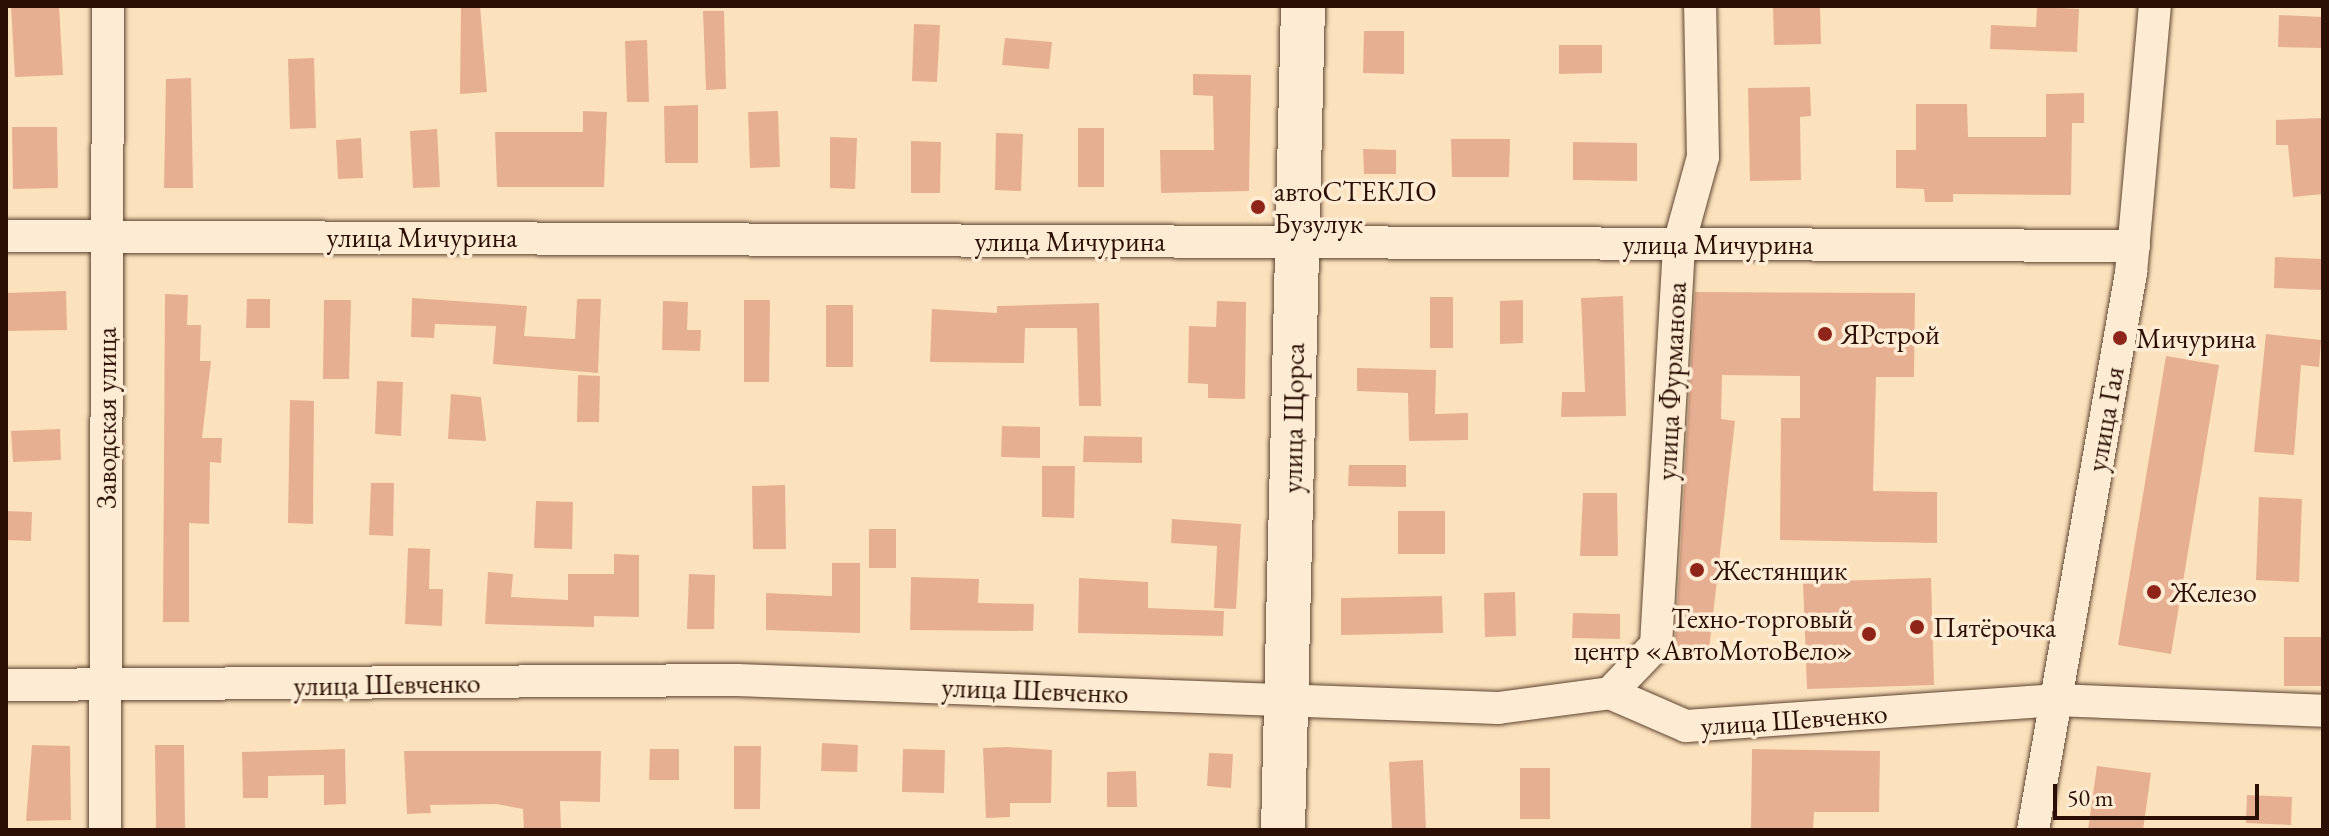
<!DOCTYPE html>
<meta charset="utf-8">
<style>
body{margin:0}
#map{position:relative;width:2329px;height:836px;overflow:hidden;background:#fce2bc;font-family:"EB Garamond",serif}
div>[style]{position:absolute}
.building>*{inset:0;background:#e7af92}
.roads{filter:drop-shadow(0 0 2px #5f4432) drop-shadow(0 0 2px #5f4432)}
.street>*{height:32px;margin:-16px;padding:0 16px;transform-origin:16px;border-radius:16px;background:#fdecd3}
.secondary>*{height:44px;margin:-22px;padding:0 22px;transform-origin:22px;border-radius:22px;background:#fdecd3}
.dots>*{width:22px;height:22px;translate:-50% -50%;box-sizing:border-box;border:4px solid #fdecd3;border-radius:50%}
span{translate:-50% -50%;white-space:nowrap;text-align:center;line-height:1.15;-webkit-text-stroke:7px #fdecd3;paint-order:stroke}
.poi-label{font-size:28px;color:#2b0f04}
.left{translate:0 -50%;text-align:left}
.right{translate:-100% -50%;text-align:right}
.street-label{font-size:28px;color:#2b0f04}
.frame{position:absolute;inset:0;border:8px solid #2b0f04;pointer-events:none}
.scale{position:absolute;left:2053px;top:784px;width:206px;height:36px;box-sizing:border-box;border:4px solid #2b0f04;border-top:0;padding-left:10px;font-size:24px;line-height:28px;white-space:nowrap;color:#2b0f04;-webkit-text-stroke:6px #fdecd3;paint-order:stroke}
</style>
<div id="map">
<div class="building">
<i style="clip-path:polygon(11px 6px,59px 6px,63px 75px,15px 77px)"></i>
<i style="clip-path:polygon(461px 6px,480px 6px,487px 92px,460px 94px)"></i>
<i style="clip-path:polygon(1773px 6px,1820px 6px,1821px 44px,1774px 45px)"></i>
<i style="clip-path:polygon(2037px 7px,2079px 9px,2077px 52px,1990px 49px,1991px 25px,2036px 27px)"></i>
<i style="clip-path:polygon(703px 11px,724px 11px,726px 89px,706px 90px)"></i>
<i style="clip-path:polygon(2279px 15px,2323px 17px,2323px 48px,2278px 47px)"></i>
<i style="clip-path:polygon(914px 24px,940px 25px,937px 82px,912px 81px)"></i>
<i style="clip-path:polygon(1364px 31px,1404px 31px,1404px 74px,1363px 73px)"></i>
<i style="clip-path:polygon(1005px 38px,1052px 42px,1049px 69px,1002px 65px)"></i>
<i style="clip-path:polygon(647px 40px,649px 102px,627px 102px,625px 41px)"></i>
<i style="clip-path:polygon(1559px 45px,1602px 45px,1602px 73px,1559px 74px)"></i>
<i style="clip-path:polygon(314px 58px,316px 128px,290px 129px,288px 59px)"></i>
<i style="clip-path:polygon(1193px 74px,1251px 75px,1249px 191px,1161px 193px,1160px 150px,1214px 150px,1213px 96px,1193px 95px)"></i>
<i style="clip-path:polygon(191px 78px,193px 188px,164px 188px,166px 79px)"></i>
<i style="clip-path:polygon(1810px 87px,1811px 116px,1800px 117px,1801px 180px,1750px 181px,1748px 88px)"></i>
<i style="clip-path:polygon(2084px 93px,2084px 123px,2072px 123px,2071px 195px,1953px 194px,1953px 202px,1925px 202px,1924px 189px,1896px 188px,1896px 150px,1916px 150px,1916px 104px,1967px 104px,1968px 137px,2046px 137px,2046px 94px)"></i>
<i style="clip-path:polygon(698px 105px,698px 163px,665px 163px,664px 106px)"></i>
<i style="clip-path:polygon(583px 111px,607px 112px,604px 187px,497px 187px,495px 132px,583px 132px)"></i>
<i style="clip-path:polygon(778px 111px,780px 167px,750px 168px,748px 112px)"></i>
<i style="clip-path:polygon(2323px 118px,2323px 194px,2293px 197px,2288px 145px,2276px 145px,2276px 120px)"></i>
<i style="clip-path:polygon(12px 127px,57px 127px,58px 188px,13px 189px)"></i>
<i style="clip-path:polygon(1078px 128px,1104px 128px,1104px 187px,1078px 187px)"></i>
<i style="clip-path:polygon(437px 129px,440px 187px,413px 188px,410px 131px)"></i>
<i style="clip-path:polygon(996px 133px,1023px 134px,1021px 191px,995px 190px)"></i>
<i style="clip-path:polygon(830px 137px,857px 138px,855px 189px,830px 188px)"></i>
<i style="clip-path:polygon(361px 138px,363px 178px,338px 179px,336px 140px)"></i>
<i style="clip-path:polygon(1451px 139px,1510px 139px,1509px 177px,1452px 177px)"></i>
<i style="clip-path:polygon(911px 141px,941px 142px,940px 193px,911px 193px)"></i>
<i style="clip-path:polygon(1573px 142px,1637px 143px,1637px 181px,1573px 180px)"></i>
<i style="clip-path:polygon(1363px 149px,1396px 150px,1396px 174px,1364px 174px)"></i>
<i style="clip-path:polygon(2275px 257px,2323px 259px,2323px 290px,2274px 288px)"></i>
<i style="clip-path:polygon(66px 291px,67px 330px,6px 331px,6px 293px)"></i>
<i style="clip-path:polygon(1695px 292px,1915px 293px,1914px 377px,1876px 377px,1873px 491px,1937px 492px,1937px 543px,1780px 540px,1781px 418px,1800px 418px,1800px 376px,1722px 375px,1721px 419px,1735px 421px,1709px 650px,1675px 646px)"></i>
<i style="clip-path:polygon(165px 294px,188px 295px,187px 325px,201px 325px,200px 361px,211px 361px,202px 438px,222px 438px,221px 463px,210px 462px,209px 524px,189px 523px,189px 622px,163px 622px)"></i>
<i style="clip-path:polygon(1623px 296px,1626px 416px,1561px 417px,1562px 392px,1585px 392px,1581px 298px)"></i>
<i style="clip-path:polygon(1430px 297px,1453px 297px,1453px 348px,1430px 348px)"></i>
<i style="clip-path:polygon(412px 298px,527px 306px,524px 336px,575px 339px,577px 299px,601px 299px,598px 373px,493px 364px,496px 326px,435px 324px,434px 338px,411px 337px)"></i>
<i style="clip-path:polygon(247px 299px,270px 299px,270px 328px,246px 328px)"></i>
<i style="clip-path:polygon(324px 300px,351px 300px,349px 379px,323px 379px)"></i>
<i style="clip-path:polygon(744px 300px,770px 300px,769px 382px,744px 382px)"></i>
<i style="clip-path:polygon(1523px 300px,1523px 343px,1500px 344px,1500px 301px)"></i>
<i style="clip-path:polygon(663px 301px,688px 302px,687px 330px,701px 330px,700px 351px,662px 350px)"></i>
<i style="clip-path:polygon(1217px 301px,1246px 302px,1245px 399px,1208px 398px,1208px 384px,1188px 383px,1189px 326px,1216px 327px)"></i>
<i style="clip-path:polygon(1099px 303px,1101px 406px,1079px 406px,1077px 328px,1025px 328px,1024px 363px,930px 362px,932px 309px,997px 313px,997px 306px)"></i>
<i style="clip-path:polygon(826px 305px,853px 305px,853px 367px,826px 367px)"></i>
<i style="clip-path:polygon(2266px 334px,2321px 340px,2319px 367px,2301px 365px,2294px 455px,2254px 452px)"></i>
<i style="clip-path:polygon(2166px 356px,2219px 365px,2171px 654px,2118px 645px)"></i>
<i style="clip-path:polygon(1357px 368px,1436px 370px,1435px 414px,1468px 413px,1468px 440px,1409px 441px,1408px 393px,1357px 391px)"></i>
<i style="clip-path:polygon(578px 375px,600px 376px,599px 422px,577px 422px)"></i>
<i style="clip-path:polygon(377px 381px,403px 382px,401px 436px,375px 434px)"></i>
<i style="clip-path:polygon(451px 394px,481px 397px,486px 441px,448px 439px)"></i>
<i style="clip-path:polygon(290px 400px,314px 401px,313px 524px,288px 523px)"></i>
<i style="clip-path:polygon(1002px 426px,1040px 427px,1040px 458px,1001px 457px)"></i>
<i style="clip-path:polygon(60px 429px,61px 460px,13px 462px,11px 431px)"></i>
<i style="clip-path:polygon(1084px 436px,1142px 437px,1142px 463px,1083px 462px)"></i>
<i style="clip-path:polygon(1349px 465px,1406px 465px,1406px 487px,1348px 486px)"></i>
<i style="clip-path:polygon(1042px 466px,1075px 466px,1074px 518px,1042px 517px)"></i>
<i style="clip-path:polygon(371px 483px,394px 483px,393px 536px,369px 535px)"></i>
<i style="clip-path:polygon(785px 485px,786px 549px,753px 549px,752px 486px)"></i>
<i style="clip-path:polygon(1583px 493px,1617px 493px,1618px 556px,1580px 556px)"></i>
<i style="clip-path:polygon(2259px 497px,2302px 499px,2299px 582px,2256px 580px)"></i>
<i style="clip-path:polygon(536px 501px,573px 502px,572px 549px,534px 548px)"></i>
<i style="clip-path:polygon(6px 511px,32px 512px,31px 541px,6px 540px)"></i>
<i style="clip-path:polygon(1398px 511px,1445px 511px,1445px 554px,1398px 554px)"></i>
<i style="clip-path:polygon(1172px 519px,1241px 524px,1236px 609px,1214px 608px,1217px 546px,1171px 543px)"></i>
<i style="clip-path:polygon(869px 529px,896px 529px,896px 568px,869px 568px)"></i>
<i style="clip-path:polygon(408px 548px,430px 549px,429px 589px,443px 589px,442px 626px,405px 624px)"></i>
<i style="clip-path:polygon(614px 554px,639px 555px,639px 617px,594px 616px,594px 627px,485px 624px,488px 572px,513px 574px,511px 597px,568px 600px,568px 574px,614px 574px)"></i>
<i style="clip-path:polygon(832px 563px,860px 563px,860px 633px,766px 630px,766px 593px,832px 596px)"></i>
<i style="clip-path:polygon(689px 574px,715px 575px,714px 629px,687px 629px)"></i>
<i style="clip-path:polygon(911px 577px,979px 579px,978px 603px,1034px 604px,1033px 631px,910px 630px)"></i>
<i style="clip-path:polygon(1079px 578px,1148px 582px,1148px 608px,1224px 611px,1223px 636px,1078px 633px)"></i>
<i style="clip-path:polygon(1931px 578px,1934px 685px,1807px 689px,1803px 582px)"></i>
<i style="clip-path:polygon(1515px 592px,1516px 636px,1485px 637px,1484px 593px)"></i>
<i style="clip-path:polygon(1442px 596px,1443px 633px,1341px 635px,1341px 598px)"></i>
<i style="clip-path:polygon(1573px 613px,1620px 614px,1620px 639px,1572px 638px)"></i>
<i style="clip-path:polygon(2284px 637px,2323px 637px,2323px 686px,2284px 686px)"></i>
<i style="clip-path:polygon(822px 743px,858px 745px,857px 772px,821px 771px)"></i>
<i style="clip-path:polygon(32px 745px,70px 746px,71px 820px,26px 821px)"></i>
<i style="clip-path:polygon(155px 745px,184px 745px,185px 830px,156px 830px)"></i>
<i style="clip-path:polygon(734px 746px,761px 746px,760px 809px,734px 809px)"></i>
<i style="clip-path:polygon(1007px 747px,1052px 750px,1051px 803px,1010px 803px,1010px 817px,986px 818px,983px 748px)"></i>
<i style="clip-path:polygon(345px 749px,346px 804px,324px 805px,324px 775px,268px 776px,268px 798px,243px 798px,242px 752px)"></i>
<i style="clip-path:polygon(650px 749px,679px 749px,679px 780px,649px 780px)"></i>
<i style="clip-path:polygon(903px 749px,945px 750px,944px 793px,902px 792px)"></i>
<i style="clip-path:polygon(1752px 749px,1880px 751px,1879px 812px,1814px 812px,1813px 830px,1751px 830px)"></i>
<i style="clip-path:polygon(404px 751px,601px 751px,600px 802px,560px 801px,561px 830px,524px 830px,523px 809px,496px 804px,430px 805px,431px 813px,407px 814px)"></i>
<i style="clip-path:polygon(1209px 753px,1233px 754px,1231px 788px,1207px 786px)"></i>
<i style="clip-path:polygon(1423px 760px,1426px 830px,1392px 830px,1389px 762px)"></i>
<i style="clip-path:polygon(2097px 766px,2151px 773px,2143px 830px,2088px 830px)"></i>
<i style="clip-path:polygon(1520px 768px,1550px 768px,1550px 819px,1520px 819px)"></i>
<i style="clip-path:polygon(1136px 771px,1137px 807px,1107px 807px,1107px 772px)"></i>
<i style="clip-path:polygon(2247px 795px,2292px 797px,2291px 825px,2246px 823px)"></i>
</div>
<div class="roads">
<div class="street">
<i style="left:6px;top:236px;width:2128px;rotate:0.27deg"></i>
<i style="left:6px;top:685px;width:731px;rotate:-0.39deg"></i>
<i style="left:737px;top:680px;width:762px;rotate:2.11deg"></i>
<i style="left:1498px;top:708px;width:113px;rotate:-7.6deg"></i>
<i style="left:1610px;top:693px;width:83px;rotate:23.5deg"></i>
<i style="left:1686px;top:726px;width:369px;rotate:-4deg"></i>
<i style="left:2054px;top:700px;width:269px;rotate:2.3deg"></i>
<i style="left:1610px;top:693px;width:66px;rotate:-46.2deg"></i>
<i style="left:1656px;top:645px;width:402px;rotate:-86.7deg"></i>
<i style="left:1679px;top:244px;width:90px;rotate:-74.6deg"></i>
<i style="left:1703px;top:157px;width:151px;rotate:-91.1deg"></i>
<i style="left:105px;top:830px;width:824px;rotate:-89.79deg"></i>
<i style="left:2033px;top:830px;width:566px;rotate:-80.02deg"></i>
<i style="left:2131px;top:273px;width:268px;rotate:-84.9deg"></i>
</div>
<div class="secondary">
<i style="left:1283px;top:830px;width:824px;rotate:-88.61deg"></i>
</div>
</div>
<div class="dots">
<i style="left:1258px;top:207px;background:#8f2418"></i>
<i style="left:1825px;top:334px;background:#8f2418"></i>
<i style="left:2120px;top:338px;background:#8f2418"></i>
<i style="left:1697px;top:570px;background:#8f2418"></i>
<i style="left:2154px;top:592px;background:#8f2418"></i>
<i style="left:1917px;top:627px;background:#8f2418"></i>
<i style="left:1869px;top:634px;background:#8f2418"></i>
</div>
<div class="poi-label">
<span class="left" style="left:1274px;top:207px">автоСТЕКЛО<br>Бузулук</span>
<span class="left" style="left:1841px;top:334px">ЯРстрой</span>
<span class="left" style="left:2136px;top:338px">Мичурина</span>
<span class="left" style="left:1713px;top:570px">Жестянщик</span>
<span class="left" style="left:2170px;top:592px">Железо</span>
<span class="right" style="left:1853px;top:634px">Техно-торговый<br>центр «АвтоМотоВело»</span>
<span class="left" style="left:1933px;top:627px">Пятёрочка</span>
</div>
<div class="street-label">
<span style="left:422px;top:237px">улица Мичурина</span>
<span style="left:1070px;top:241px">улица Мичурина</span>
<span style="left:1718px;top:244px">улица Мичурина</span>
<span style="left:1671px;top:381px;rotate:-87deg">улица Фурманова</span>
<span style="left:106px;top:418px;rotate:-90deg">Заводская улица</span>
<span style="left:1293px;top:418px;rotate:-89deg">улица Щорса</span>
<span style="left:2105px;top:419px;rotate:-80deg">улица Гая</span>
<span style="left:387px;top:684px;rotate:-1deg">улица Шевченко</span>
<span style="left:1035px;top:690px;rotate:2deg">улица Шевченко</span>
<span style="left:1794px;top:719px;rotate:-4deg">улица Шевченко</span>
</div>
<div class="frame"></div>
<div class="scale">50 m</div>
</div>
